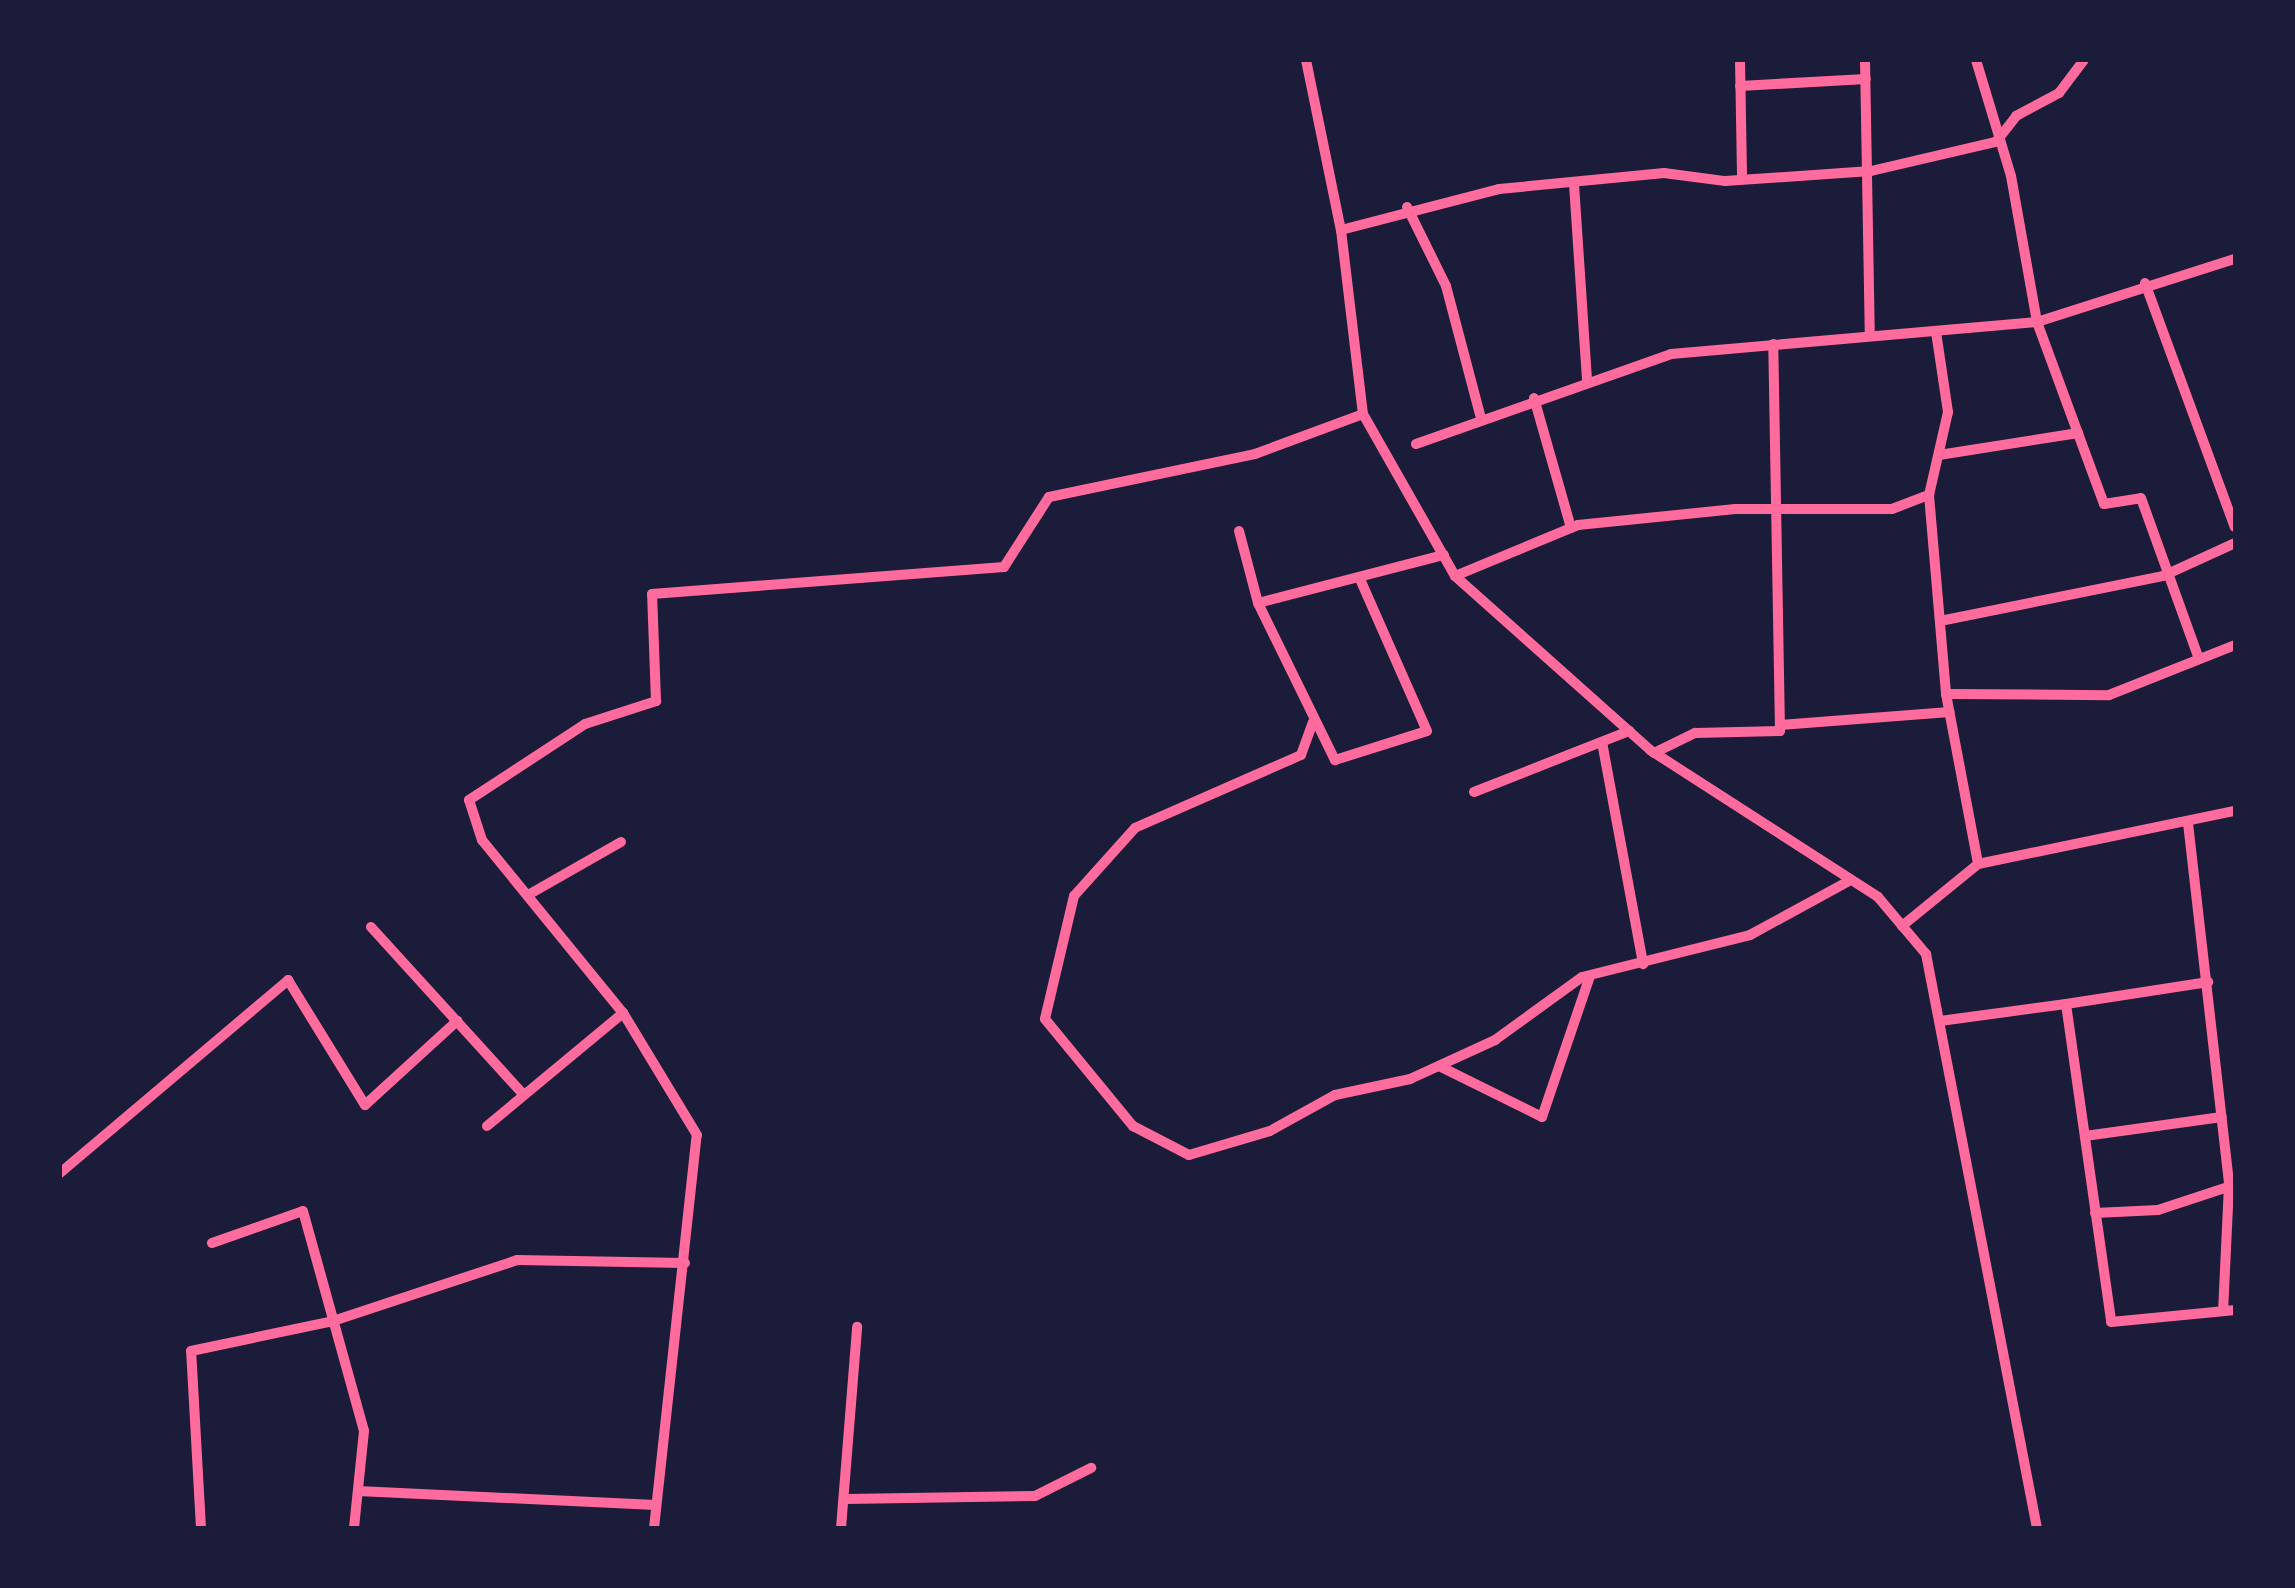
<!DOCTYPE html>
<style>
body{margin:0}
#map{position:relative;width:2295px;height:1588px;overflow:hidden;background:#1b1b3a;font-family:Barlow,sans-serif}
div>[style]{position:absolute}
.minor>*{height:10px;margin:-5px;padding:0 5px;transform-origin:5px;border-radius:5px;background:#ff6b9d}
span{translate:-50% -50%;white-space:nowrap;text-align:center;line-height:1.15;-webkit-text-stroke:10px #1b1b3a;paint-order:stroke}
.frame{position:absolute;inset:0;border:62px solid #1b1b3a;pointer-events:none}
</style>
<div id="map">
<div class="minor">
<i style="left:1306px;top:60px;width:174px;rotate:78.4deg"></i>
<i style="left:1341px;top:230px;width:185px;rotate:83.2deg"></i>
<i style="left:1363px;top:414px;width:186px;rotate:60.4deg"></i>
<i style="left:1455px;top:576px;width:261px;rotate:41.7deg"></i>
<i style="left:1650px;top:750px;width:271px;rotate:32.8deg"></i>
<i style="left:1878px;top:897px;width:75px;rotate:49.9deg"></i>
<i style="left:1926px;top:954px;width:585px;rotate:79.06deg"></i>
<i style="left:1740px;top:60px;width:119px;rotate:89deg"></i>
<i style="left:1865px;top:60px;width:276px;rotate:89deg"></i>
<i style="left:1976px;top:60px;width:121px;rotate:73.2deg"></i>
<i style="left:2011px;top:176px;width:148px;rotate:79.9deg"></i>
<i style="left:2037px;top:322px;width:194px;rotate:69.8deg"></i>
<i style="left:2104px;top:504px;width:37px;rotate:-9deg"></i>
<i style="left:2141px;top:498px;width:171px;rotate:70.2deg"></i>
<i style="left:1740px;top:86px;width:126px;rotate:-3.2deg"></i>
<i style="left:1574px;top:184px;width:195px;rotate:86.2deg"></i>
<i style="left:1407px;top:207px;width:88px;rotate:63.7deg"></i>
<i style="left:1446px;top:286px;width:133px;rotate:75.2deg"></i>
<i style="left:1341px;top:230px;width:163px;rotate:-14.5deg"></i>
<i style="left:1499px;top:189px;width:166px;rotate:-5.5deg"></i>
<i style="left:1664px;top:173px;width:62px;rotate:7.5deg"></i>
<i style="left:1725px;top:181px;width:146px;rotate:-3.9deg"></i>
<i style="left:1871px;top:171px;width:128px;rotate:-13.1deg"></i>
<i style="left:1996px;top:142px;width:33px;rotate:-52deg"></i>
<i style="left:2016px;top:116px;width:49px;rotate:-28.1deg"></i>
<i style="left:2059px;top:93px;width:41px;rotate:-52.9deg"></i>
<i style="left:2145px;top:283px;width:260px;rotate:69.8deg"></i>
<i style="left:1534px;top:398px;width:135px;rotate:74.1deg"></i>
<i style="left:1416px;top:444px;width:270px;rotate:-19.4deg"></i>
<i style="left:1671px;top:354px;width:367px;rotate:-5deg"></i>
<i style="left:2037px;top:322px;width:208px;rotate:-17.7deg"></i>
<i style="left:1939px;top:455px;width:141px;rotate:-9deg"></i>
<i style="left:1929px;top:495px;width:200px;rotate:85.1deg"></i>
<i style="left:1946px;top:694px;width:173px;rotate:79.3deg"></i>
<i style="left:1239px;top:531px;width:74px;rotate:75.2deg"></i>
<i style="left:1258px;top:603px;width:192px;rotate:-14.5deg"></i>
<i style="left:1455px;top:576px;width:133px;rotate:-22.5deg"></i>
<i style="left:1578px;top:525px;width:158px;rotate:-5.8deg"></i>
<i style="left:1735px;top:509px;width:157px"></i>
<i style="left:1892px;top:509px;width:40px;rotate:-21deg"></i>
<i style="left:1929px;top:495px;width:85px;rotate:-77.1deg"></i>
<i style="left:1948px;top:412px;width:81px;rotate:-98.5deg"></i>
<i style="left:1258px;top:603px;width:175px;rotate:63.9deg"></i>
<i style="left:1335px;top:760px;width:96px;rotate:-17.5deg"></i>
<i style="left:1427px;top:731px;width:168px;rotate:-113.8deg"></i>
<i style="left:1940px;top:621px;width:227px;rotate:-11.4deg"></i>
<i style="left:2163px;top:576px;width:79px;rotate:-24.6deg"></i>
<i style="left:1946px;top:694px;width:163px;rotate:0.4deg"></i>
<i style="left:2109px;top:695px;width:136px;rotate:-21.6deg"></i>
<i style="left:1313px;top:722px;width:35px;rotate:110deg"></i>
<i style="left:1301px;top:755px;width:181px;rotate:156.3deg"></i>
<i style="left:1135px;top:828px;width:91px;rotate:131.9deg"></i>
<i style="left:1074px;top:896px;width:126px;rotate:103.3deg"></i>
<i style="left:1045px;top:1019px;width:139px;rotate:50.6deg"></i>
<i style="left:1133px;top:1126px;width:63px;rotate:27.4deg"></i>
<i style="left:1189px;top:1155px;width:84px;rotate:-16.5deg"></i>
<i style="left:1270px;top:1131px;width:74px;rotate:-29deg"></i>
<i style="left:1335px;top:1095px;width:77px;rotate:-12deg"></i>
<i style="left:1410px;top:1079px;width:94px;rotate:-24.6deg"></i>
<i style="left:1495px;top:1040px;width:107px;rotate:-35.9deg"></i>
<i style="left:1582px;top:977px;width:173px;rotate:-14deg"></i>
<i style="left:1750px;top:935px;width:115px;rotate:-28.6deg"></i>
<i style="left:1780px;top:725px;width:170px;rotate:-4.4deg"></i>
<i style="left:1602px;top:742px;width:226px;rotate:79.5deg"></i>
<i style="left:1654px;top:753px;width:46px;rotate:-26deg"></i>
<i style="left:1695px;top:733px;width:85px;rotate:-1.3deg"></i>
<i style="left:1780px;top:731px;width:387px;rotate:-91deg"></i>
<i style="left:1474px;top:792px;width:167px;rotate:-21.5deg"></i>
<i style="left:2188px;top:823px;width:364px;rotate:83.5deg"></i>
<i style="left:2229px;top:1185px;width:126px;rotate:92.7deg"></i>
<i style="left:528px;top:895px;width:107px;rotate:-29.7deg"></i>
<i style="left:1902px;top:926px;width:98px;rotate:-39.2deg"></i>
<i style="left:1978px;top:864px;width:262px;rotate:-11.7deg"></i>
<i style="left:371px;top:927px;width:227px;rotate:47.7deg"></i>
<i style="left:2066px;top:1004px;width:144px;rotate:-8.8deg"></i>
<i style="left:1940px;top:1021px;width:127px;rotate:-7.7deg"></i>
<i style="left:2066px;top:1004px;width:321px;rotate:81.9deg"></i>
<i style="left:2111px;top:1322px;width:125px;rotate:-5.5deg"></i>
<i style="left:1439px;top:1066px;width:115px;rotate:26.3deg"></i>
<i style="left:1542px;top:1117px;width:149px;rotate:-71.2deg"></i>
<i style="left:487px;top:1126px;width:177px;rotate:-39.7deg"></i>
<i style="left:2085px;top:1136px;width:138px;rotate:-7.9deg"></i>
<i style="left:60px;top:1173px;width:299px;rotate:-40.2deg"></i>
<i style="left:288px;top:980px;width:147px;rotate:58.4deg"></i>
<i style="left:365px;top:1105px;width:125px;rotate:-42.4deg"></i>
<i style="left:2095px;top:1213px;width:63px;rotate:-2.7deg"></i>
<i style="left:2158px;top:1210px;width:80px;rotate:-18.2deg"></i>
<i style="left:212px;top:1243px;width:96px;rotate:-19.4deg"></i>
<i style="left:303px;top:1211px;width:228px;rotate:74.5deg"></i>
<i style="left:364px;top:1431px;width:98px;rotate:95.9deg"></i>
<i style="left:358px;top:1491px;width:298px;rotate:2.7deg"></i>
<i style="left:846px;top:1499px;width:189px;rotate:-0.9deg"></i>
<i style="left:1035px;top:1496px;width:63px;rotate:-26.6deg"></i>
<i style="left:201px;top:1528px;width:177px;rotate:-93.2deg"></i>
<i style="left:191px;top:1351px;width:145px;rotate:-11.9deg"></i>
<i style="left:333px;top:1321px;width:194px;rotate:-18.3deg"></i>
<i style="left:517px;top:1260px;width:168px;rotate:1deg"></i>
<i style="left:654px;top:1528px;width:395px;rotate:-83.8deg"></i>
<i style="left:697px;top:1135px;width:143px;rotate:-121.2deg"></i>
<i style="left:623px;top:1013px;width:223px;rotate:-129.2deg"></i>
<i style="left:482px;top:840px;width:42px;rotate:-108deg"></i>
<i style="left:469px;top:800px;width:139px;rotate:-33.2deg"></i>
<i style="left:585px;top:724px;width:75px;rotate:-17.9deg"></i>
<i style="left:656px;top:701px;width:107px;rotate:-92.1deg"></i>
<i style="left:652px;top:594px;width:353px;rotate:-4.4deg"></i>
<i style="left:1004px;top:567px;width:83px;rotate:-57.3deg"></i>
<i style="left:1049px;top:497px;width:210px;rotate:-11.8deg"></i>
<i style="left:1255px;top:454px;width:115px;rotate:-20.3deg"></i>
<i style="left:841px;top:1528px;width:202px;rotate:-85.4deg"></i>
</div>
<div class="frame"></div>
</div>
